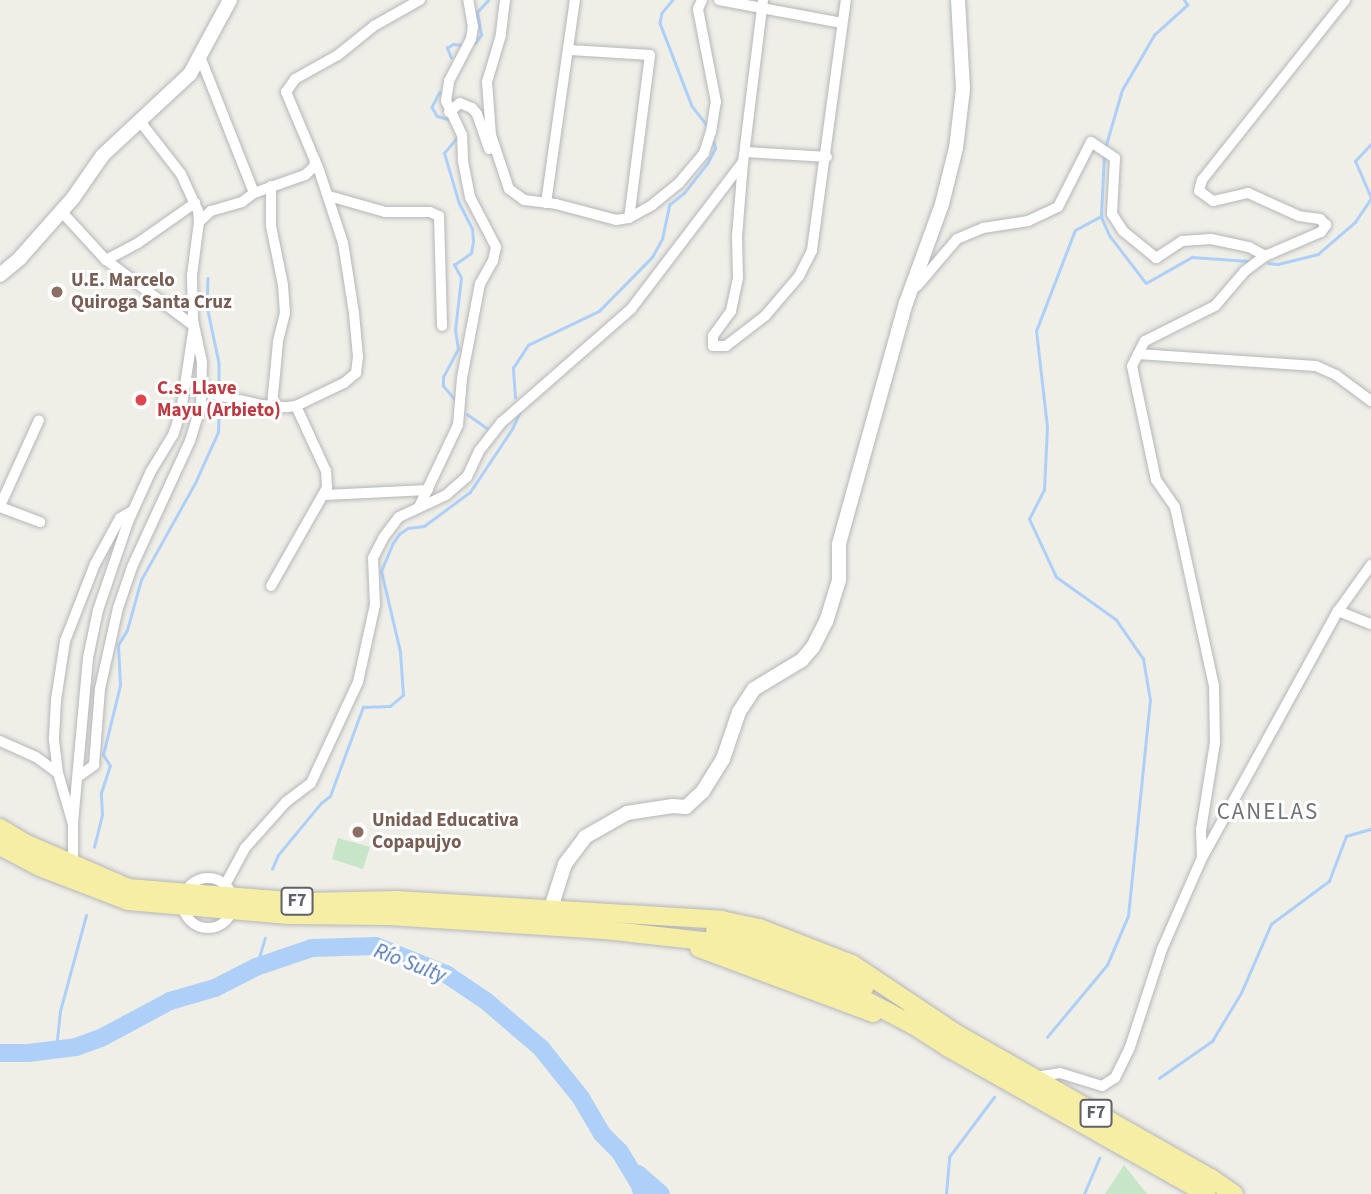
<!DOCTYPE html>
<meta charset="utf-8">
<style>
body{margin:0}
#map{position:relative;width:1371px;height:1194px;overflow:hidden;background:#efeee7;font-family:"Source Sans 3",sans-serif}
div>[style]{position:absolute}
.green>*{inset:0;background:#c6e5c9}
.stream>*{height:2.5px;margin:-1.25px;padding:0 1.25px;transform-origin:1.25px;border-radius:1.25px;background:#aed0f8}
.river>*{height:18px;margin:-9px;padding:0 9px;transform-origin:9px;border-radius:9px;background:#aed0f8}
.roads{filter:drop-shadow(0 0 2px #b4b6ba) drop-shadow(0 0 2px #b4b6ba)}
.minor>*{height:10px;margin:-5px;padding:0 5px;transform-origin:5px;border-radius:5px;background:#fff}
.minor>.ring{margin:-5px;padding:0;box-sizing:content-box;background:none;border:10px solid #fff;border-radius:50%}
.tertiary>*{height:14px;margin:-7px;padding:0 7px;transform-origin:7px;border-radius:7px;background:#fff}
.trunk>*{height:18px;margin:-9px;padding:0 9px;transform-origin:9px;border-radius:9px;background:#f7eea6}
.dots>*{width:19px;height:19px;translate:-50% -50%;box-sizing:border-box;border:4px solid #fff;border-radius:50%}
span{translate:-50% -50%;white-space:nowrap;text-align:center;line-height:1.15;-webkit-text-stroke:6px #fff;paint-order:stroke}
.shield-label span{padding:2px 5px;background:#fff;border:2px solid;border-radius:5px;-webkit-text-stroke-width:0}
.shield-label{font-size:18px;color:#5e6166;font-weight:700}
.education-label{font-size:19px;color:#785e54;font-weight:700}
.left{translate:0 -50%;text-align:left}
.health-label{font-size:19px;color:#be3a42;font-weight:700}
.water-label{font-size:21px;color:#4f75b2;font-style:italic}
.quarter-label{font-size:23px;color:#707378;letter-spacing:2px}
</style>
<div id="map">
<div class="green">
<i style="clip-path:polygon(338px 838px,370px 847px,363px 869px,332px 859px)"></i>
<i style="clip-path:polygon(1124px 1165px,1147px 1194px,1105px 1194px)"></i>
</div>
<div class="stream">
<i style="left:673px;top:0;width:17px;rotate:130deg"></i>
<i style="left:662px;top:13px;width:10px;rotate:101deg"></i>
<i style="left:660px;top:23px;width:89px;rotate:68.9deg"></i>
<i style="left:692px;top:106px;width:28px;rotate:52deg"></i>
<i style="left:475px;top:43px;width:10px;rotate:-53deg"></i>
<i style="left:481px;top:35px;width:23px;rotate:-100deg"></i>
<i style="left:477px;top:12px;width:16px;rotate:-47deg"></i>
<i style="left:451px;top:58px;width:11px;rotate:-112deg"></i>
<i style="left:447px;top:48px;width:7px;rotate:-34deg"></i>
<i style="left:453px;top:44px;width:11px;rotate:5deg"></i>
<i style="left:440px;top:92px;width:17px;rotate:118deg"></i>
<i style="left:432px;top:107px;width:10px;rotate:61deg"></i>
<i style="left:437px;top:116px;width:11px;rotate:15deg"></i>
<i style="left:1105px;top:148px;width:60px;rotate:-73.7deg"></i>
<i style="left:1122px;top:90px;width:64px;rotate:-59.8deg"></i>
<i style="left:1154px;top:35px;width:45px;rotate:-42.3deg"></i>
<i style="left:1187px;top:5px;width:6px;rotate:-121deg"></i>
<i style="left:1101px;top:214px;width:59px;rotate:-87.1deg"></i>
<i style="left:1268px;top:263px;width:10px;rotate:6deg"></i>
<i style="left:1278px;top:264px;width:41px;rotate:-14deg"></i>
<i style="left:1318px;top:254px;width:49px;rotate:-40.9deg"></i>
<i style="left:1355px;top:222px;width:29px;rotate:-56deg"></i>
<i style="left:1371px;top:198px;width:40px;rotate:-113.4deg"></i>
<i style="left:1355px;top:161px;width:23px;rotate:-47deg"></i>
<i style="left:208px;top:278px;width:28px;rotate:92deg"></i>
<i style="left:207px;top:306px;width:58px;rotate:78.1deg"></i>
<i style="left:219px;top:363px;width:23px;rotate:90deg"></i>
<i style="left:515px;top:398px;width:30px;rotate:-94deg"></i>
<i style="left:513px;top:368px;width:27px;rotate:-57deg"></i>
<i style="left:528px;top:345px;width:79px;rotate:-25.6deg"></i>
<i style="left:599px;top:311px;width:76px;rotate:-45.5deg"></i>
<i style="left:652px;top:257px;width:21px;rotate:-61deg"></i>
<i style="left:662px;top:239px;width:35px;rotate:-78deg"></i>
<i style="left:669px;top:205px;width:19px;rotate:-39deg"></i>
<i style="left:684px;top:193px;width:37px;rotate:-52deg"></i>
<i style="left:707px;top:164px;width:18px;rotate:-63deg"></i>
<i style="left:715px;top:148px;width:7px;rotate:-106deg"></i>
<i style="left:454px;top:399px;width:17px;rotate:-130deg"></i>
<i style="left:443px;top:386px;width:9px;rotate:-90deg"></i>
<i style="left:443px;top:377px;width:32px;rotate:-62deg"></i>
<i style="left:458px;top:349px;width:19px;rotate:-99deg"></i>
<i style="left:455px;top:330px;width:52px;rotate:-83.4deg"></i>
<i style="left:461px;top:278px;width:15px;rotate:-118deg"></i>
<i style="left:454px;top:265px;width:21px;rotate:-35deg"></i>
<i style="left:471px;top:253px;width:11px;rotate:-80deg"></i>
<i style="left:473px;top:242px;width:13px;rotate:-94deg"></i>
<i style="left:472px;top:229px;width:28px;rotate:-117deg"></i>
<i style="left:459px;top:204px;width:53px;rotate:-106.4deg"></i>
<i style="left:444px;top:153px;width:23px;rotate:-50deg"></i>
<i style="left:467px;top:414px;width:24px;rotate:35deg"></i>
<i style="left:94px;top:847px;width:33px;rotate:-76deg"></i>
<i style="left:102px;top:815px;width:22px;rotate:-93deg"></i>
<i style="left:101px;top:793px;width:28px;rotate:-72deg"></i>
<i style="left:110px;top:766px;width:13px;rotate:-122deg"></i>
<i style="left:103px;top:755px;width:72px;rotate:-76.3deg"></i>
<i style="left:120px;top:685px;width:40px;rotate:-92.9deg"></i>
<i style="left:118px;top:645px;width:17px;rotate:-59deg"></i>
<i style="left:127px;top:630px;width:52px;rotate:-74.4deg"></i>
<i style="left:141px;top:580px;width:111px;rotate:-60.9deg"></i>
<i style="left:195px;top:483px;width:56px;rotate:-65.7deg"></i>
<i style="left:218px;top:432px;width:32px;rotate:-88deg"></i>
<i style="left:272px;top:869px;width:15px;rotate:-67deg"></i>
<i style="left:278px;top:855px;width:67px;rotate:-50.4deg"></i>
<i style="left:321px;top:803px;width:11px;rotate:-38deg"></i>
<i style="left:330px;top:796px;width:95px;rotate:-69.7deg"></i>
<i style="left:363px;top:707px;width:27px;rotate:-2deg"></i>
<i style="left:390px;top:706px;width:17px;rotate:-40deg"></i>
<i style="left:403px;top:695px;width:43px;rotate:-94deg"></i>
<i style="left:400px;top:652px;width:83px;rotate:-103.2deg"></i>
<i style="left:381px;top:571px;width:30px;rotate:-67deg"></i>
<i style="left:393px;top:543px;width:11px;rotate:-56deg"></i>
<i style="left:399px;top:534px;width:11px;rotate:-34deg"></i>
<i style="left:408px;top:528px;width:16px;rotate:-7deg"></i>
<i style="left:424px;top:526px;width:57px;rotate:-36.5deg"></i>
<i style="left:470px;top:492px;width:76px;rotate:-56.3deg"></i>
<i style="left:512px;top:429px;width:20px;rotate:-66deg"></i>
<i style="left:256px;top:967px;width:30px;rotate:-73deg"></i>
<i style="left:1047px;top:1037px;width:94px;rotate:-50.2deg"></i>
<i style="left:1107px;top:965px;width:53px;rotate:-66.8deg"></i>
<i style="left:1128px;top:916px;width:217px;rotate:-84.2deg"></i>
<i style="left:1150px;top:700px;width:42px;rotate:-99.7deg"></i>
<i style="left:1143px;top:659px;width:47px;rotate:-124.7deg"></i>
<i style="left:1116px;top:620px;width:74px;rotate:-144.4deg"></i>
<i style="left:1056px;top:577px;width:64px;rotate:-115deg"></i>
<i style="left:1029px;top:519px;width:33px;rotate:-63deg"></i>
<i style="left:1044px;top:490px;width:63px;rotate:-87.3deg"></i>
<i style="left:1047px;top:427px;width:97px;rotate:-96.5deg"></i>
<i style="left:1036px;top:331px;width:108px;rotate:-68.9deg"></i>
<i style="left:1075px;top:230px;width:30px;rotate:-28deg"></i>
<i style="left:1101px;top:216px;width:22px;rotate:66deg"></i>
<i style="left:1110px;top:236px;width:59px;rotate:52.5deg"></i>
<i style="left:1146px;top:283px;width:53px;rotate:-29.5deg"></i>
<i style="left:1192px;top:257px;width:56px;rotate:4.1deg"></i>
<i style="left:56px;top:1049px;width:38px;rotate:-84deg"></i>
<i style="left:60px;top:1011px;width:99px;rotate:-74.8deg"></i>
<i style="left:1159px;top:1078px;width:65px;rotate:-34.9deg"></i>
<i style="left:1212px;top:1041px;width:56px;rotate:-58.9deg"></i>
<i style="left:1241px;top:993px;width:75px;rotate:-66.5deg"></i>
<i style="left:1271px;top:924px;width:72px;rotate:-36.6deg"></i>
<i style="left:1329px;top:881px;width:48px;rotate:-69.3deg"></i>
<i style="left:1346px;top:836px;width:26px;rotate:-16deg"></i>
<i style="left:946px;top:1194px;width:37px;rotate:-85deg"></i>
<i style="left:949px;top:1157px;width:75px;rotate:-53.1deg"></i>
<i style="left:1084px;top:1194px;width:39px;rotate:-67deg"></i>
</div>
<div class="river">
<i style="left:0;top:1053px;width:28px"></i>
<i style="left:28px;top:1053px;width:48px;rotate:-7.1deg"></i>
<i style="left:76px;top:1047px;width:27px;rotate:-20deg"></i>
<i style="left:101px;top:1038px;width:78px;rotate:-28.2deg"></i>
<i style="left:170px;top:1001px;width:47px;rotate:-16.1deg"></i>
<i style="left:215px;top:988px;width:46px;rotate:-27.1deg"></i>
<i style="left:256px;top:967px;width:59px;rotate:-18.7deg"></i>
<i style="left:312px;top:948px;width:64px;rotate:-1.8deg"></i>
<i style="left:376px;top:946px;width:75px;rotate:21.8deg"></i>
<i style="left:446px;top:974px;width:48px;rotate:34deg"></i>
<i style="left:486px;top:1001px;width:72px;rotate:40.5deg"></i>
<i style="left:541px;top:1048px;width:64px;rotate:51.3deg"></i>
<i style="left:581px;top:1098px;width:42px;rotate:59.7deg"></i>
<i style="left:602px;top:1134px;width:25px;rotate:45deg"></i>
<i style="left:620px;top:1152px;width:39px;rotate:59deg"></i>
<i style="left:640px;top:1185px;width:9px;rotate:77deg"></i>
<i style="left:638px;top:1174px;width:30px;rotate:41deg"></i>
</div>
<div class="roads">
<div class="minor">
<i style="left:505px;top:0;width:35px;rotate:97deg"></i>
<i style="left:501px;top:35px;width:49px;rotate:106.6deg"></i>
<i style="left:487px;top:82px;width:53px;rotate:85.7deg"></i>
<i style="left:491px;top:135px;width:57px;rotate:71.6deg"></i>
<i style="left:509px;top:189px;width:19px;rotate:36deg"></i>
<i style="left:524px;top:200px;width:32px;rotate:7deg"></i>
<i style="left:556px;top:204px;width:62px;rotate:14.9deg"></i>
<i style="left:616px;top:220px;width:13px;rotate:-9deg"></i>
<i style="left:629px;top:218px;width:26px;rotate:-29deg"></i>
<i style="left:652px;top:205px;width:35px;rotate:-39deg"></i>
<i style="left:679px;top:183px;width:39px;rotate:-50deg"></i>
<i style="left:704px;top:153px;width:22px;rotate:-72deg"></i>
<i style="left:711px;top:132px;width:30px;rotate:-81deg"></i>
<i style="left:716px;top:102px;width:95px;rotate:-101deg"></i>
<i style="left:698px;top:9px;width:10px;rotate:-66deg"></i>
<i style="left:719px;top:0;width:125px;rotate:10.6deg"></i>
<i style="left:763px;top:0;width:163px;rotate:97deg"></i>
<i style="left:743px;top:162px;width:75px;rotate:94.6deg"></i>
<i style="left:737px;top:237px;width:41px;rotate:88.6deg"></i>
<i style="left:738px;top:278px;width:34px;rotate:102deg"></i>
<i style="left:731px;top:311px;width:31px;rotate:126deg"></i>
<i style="left:713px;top:336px;width:10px;rotate:90deg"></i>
<i style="left:713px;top:346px;width:13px"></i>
<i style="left:726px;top:346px;width:49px;rotate:-37.6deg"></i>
<i style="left:765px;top:316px;width:52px;rotate:-49.6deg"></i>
<i style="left:799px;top:276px;width:29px;rotate:-63deg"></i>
<i style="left:812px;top:250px;width:252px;rotate:-82.3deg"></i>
<i style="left:570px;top:50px;width:80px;rotate:3.6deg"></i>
<i style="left:650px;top:55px;width:164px;rotate:97.3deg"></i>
<i style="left:201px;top:59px;width:144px;rotate:68.4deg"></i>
<i style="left:449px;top:112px;width:14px;rotate:-39deg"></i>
<i style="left:460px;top:103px;width:13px;rotate:23deg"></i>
<i style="left:472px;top:108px;width:8px;rotate:50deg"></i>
<i style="left:477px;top:114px;width:37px;rotate:71deg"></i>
<i style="left:746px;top:152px;width:81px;rotate:3.5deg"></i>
<i style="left:271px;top:186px;width:40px;rotate:90deg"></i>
<i style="left:271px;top:226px;width:60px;rotate:78.5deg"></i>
<i style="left:283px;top:285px;width:28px;rotate:86deg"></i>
<i style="left:285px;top:313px;width:30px;rotate:104deg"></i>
<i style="left:278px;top:342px;width:63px;rotate:95.4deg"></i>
<i style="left:329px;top:196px;width:58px;rotate:15.9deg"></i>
<i style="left:385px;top:212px;width:45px"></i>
<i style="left:430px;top:212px;width:10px;rotate:24deg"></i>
<i style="left:439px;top:216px;width:110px;rotate:88.4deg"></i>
<i style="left:546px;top:203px;width:205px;rotate:-81.9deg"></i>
<i style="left:60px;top:210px;width:68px;rotate:47.4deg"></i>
<i style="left:106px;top:260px;width:110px;rotate:36.9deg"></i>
<i style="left:194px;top:326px;width:86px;rotate:98.7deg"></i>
<i style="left:181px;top:411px;width:25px;rotate:108deg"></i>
<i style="left:173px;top:435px;width:42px;rotate:121.4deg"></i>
<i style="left:151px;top:471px;width:56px;rotate:114.3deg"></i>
<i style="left:128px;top:522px;width:93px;rotate:108.8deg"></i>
<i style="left:98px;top:610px;width:49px;rotate:101.8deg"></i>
<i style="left:88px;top:658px;width:167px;rotate:95.2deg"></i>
<i style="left:199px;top:222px;width:16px;rotate:-43deg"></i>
<i style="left:211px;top:211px;width:32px;rotate:-16deg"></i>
<i style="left:242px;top:202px;width:15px;rotate:-37deg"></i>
<i style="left:254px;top:193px;width:54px;rotate:-19.4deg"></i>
<i style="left:305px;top:175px;width:12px;rotate:-42deg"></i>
<i style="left:314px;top:167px;width:7px;rotate:-82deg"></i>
<i style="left:106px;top:260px;width:36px;rotate:-28deg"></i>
<i style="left:138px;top:243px;width:70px;rotate:-35.1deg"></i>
<i style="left:917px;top:286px;width:62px;rotate:-49.6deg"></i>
<i style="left:957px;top:239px;width:28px;rotate:-23deg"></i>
<i style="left:983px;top:228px;width:46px;rotate:-8.8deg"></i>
<i style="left:1028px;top:221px;width:33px;rotate:-25deg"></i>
<i style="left:1058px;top:207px;width:73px;rotate:-63.1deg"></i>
<i style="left:1091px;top:142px;width:29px;rotate:34deg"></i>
<i style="left:1115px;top:158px;width:56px;rotate:93.1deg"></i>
<i style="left:1112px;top:214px;width:20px;rotate:57deg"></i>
<i style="left:1123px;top:231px;width:43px;rotate:39.3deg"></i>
<i style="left:1156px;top:258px;width:31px;rotate:-33deg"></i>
<i style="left:1182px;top:241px;width:29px;rotate:-4deg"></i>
<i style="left:1211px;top:239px;width:39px;rotate:12deg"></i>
<i style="left:1249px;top:247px;width:18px;rotate:29deg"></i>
<i style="left:1138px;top:354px;width:178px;rotate:3.9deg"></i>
<i style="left:1316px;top:366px;width:22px;rotate:24deg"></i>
<i style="left:1336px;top:375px;width:44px;rotate:36.6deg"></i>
<i style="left:195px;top:390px;width:69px;rotate:12.6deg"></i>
<i style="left:262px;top:405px;width:25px;rotate:5deg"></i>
<i style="left:287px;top:407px;width:9px;rotate:-6deg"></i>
<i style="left:296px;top:406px;width:53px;rotate:-25.6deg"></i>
<i style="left:344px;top:383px;width:16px;rotate:-40deg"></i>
<i style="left:356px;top:373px;width:16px;rotate:-83deg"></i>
<i style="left:358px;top:357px;width:44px;rotate:-95.2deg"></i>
<i style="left:354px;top:313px;width:71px;rotate:-98.9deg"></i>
<i style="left:343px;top:243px;width:77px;rotate:-108.2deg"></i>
<i style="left:319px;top:170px;width:85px;rotate:-112.9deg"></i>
<i style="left:286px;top:92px;width:16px;rotate:-55deg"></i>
<i style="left:295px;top:79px;width:49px;rotate:-29.2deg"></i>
<i style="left:338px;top:55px;width:46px;rotate:-38.9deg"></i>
<i style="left:374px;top:26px;width:53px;rotate:-29.5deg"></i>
<i style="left:325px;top:495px;width:103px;rotate:-2.8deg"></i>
<i style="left:0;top:506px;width:94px;rotate:-65.6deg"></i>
<i style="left:0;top:507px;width:43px;rotate:20.6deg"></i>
<i style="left:419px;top:507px;width:91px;rotate:-64.6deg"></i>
<i style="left:458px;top:425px;width:47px;rotate:-85.1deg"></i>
<i style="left:462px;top:378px;width:96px;rotate:-79.2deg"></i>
<i style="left:480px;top:284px;width:26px;rotate:-61deg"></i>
<i style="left:493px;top:261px;width:14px;rotate:-78deg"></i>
<i style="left:496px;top:247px;width:56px;rotate:-117.5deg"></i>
<i style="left:470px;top:197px;width:38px;rotate:-101deg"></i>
<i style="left:463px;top:160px;width:25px;rotate:-92deg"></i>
<i style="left:462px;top:135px;width:38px;rotate:-115deg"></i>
<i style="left:446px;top:101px;width:20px;rotate:-81deg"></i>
<i style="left:449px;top:81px;width:47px;rotate:-62.4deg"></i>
<i style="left:471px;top:39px;width:12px;rotate:-81deg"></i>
<i style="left:473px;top:27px;width:27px;rotate:-100deg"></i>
<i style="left:271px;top:586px;width:113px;rotate:-60.3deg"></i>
<i style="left:327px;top:488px;width:17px;rotate:-93deg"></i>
<i style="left:326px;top:471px;width:72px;rotate:-114.8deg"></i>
<i style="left:1338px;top:611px;width:35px;rotate:22deg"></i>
<i style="left:0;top:741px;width:39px;rotate:24deg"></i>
<i style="left:36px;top:757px;width:27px;rotate:36deg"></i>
<i style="left:79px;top:776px;width:19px;rotate:-36deg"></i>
<i style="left:94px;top:765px;width:76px;rotate:-85.5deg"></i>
<i style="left:100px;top:689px;width:83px;rotate:-77.5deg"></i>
<i style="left:118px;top:608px;width:43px;rotate:-71.1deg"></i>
<i style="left:132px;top:567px;width:139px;rotate:-65.3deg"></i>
<i style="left:190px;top:441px;width:37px;rotate:-73deg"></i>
<i style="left:201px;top:406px;width:44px;rotate:-88.7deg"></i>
<i style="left:202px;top:362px;width:43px;rotate:-102.1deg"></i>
<i style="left:193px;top:320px;width:45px;rotate:-91.3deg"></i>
<i style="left:192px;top:275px;width:53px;rotate:-82.5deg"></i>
<i style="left:199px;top:222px;width:11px;rotate:-95deg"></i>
<i style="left:198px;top:211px;width:41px;rotate:-114.7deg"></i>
<i style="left:181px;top:174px;width:68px;rotate:-127.9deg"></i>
<i style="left:1202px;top:858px;width:28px;rotate:-92deg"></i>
<i style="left:1201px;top:830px;width:88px;rotate:-80.9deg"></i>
<i style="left:1215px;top:743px;width:57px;rotate:-91deg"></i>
<i style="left:1214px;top:686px;width:183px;rotate:-102.3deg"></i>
<i style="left:1175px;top:507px;width:33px;rotate:-125deg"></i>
<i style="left:1156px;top:480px;width:116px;rotate:-101.9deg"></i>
<i style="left:1132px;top:366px;width:28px;rotate:-63deg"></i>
<i style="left:1145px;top:341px;width:78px;rotate:-26.6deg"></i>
<i style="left:1215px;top:306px;width:46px;rotate:-49.4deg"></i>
<i style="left:1245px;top:271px;width:25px;rotate:-37deg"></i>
<i style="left:1265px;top:256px;width:61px;rotate:-23.2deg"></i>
<i style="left:1321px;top:232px;width:9px;rotate:-54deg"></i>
<i style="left:1326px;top:225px;width:8px;rotate:-135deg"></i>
<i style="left:1320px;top:219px;width:21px;rotate:-172deg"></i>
<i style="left:1299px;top:216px;width:56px;rotate:-155.7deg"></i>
<i style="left:1248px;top:193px;width:36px;rotate:167deg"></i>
<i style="left:1213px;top:201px;width:17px;rotate:-144deg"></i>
<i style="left:1199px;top:191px;width:11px;rotate:-75deg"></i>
<i style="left:1202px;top:180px;width:230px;rotate:-51.5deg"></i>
<i style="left:73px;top:863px;width:39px;rotate:-90deg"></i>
<i style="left:73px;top:824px;width:53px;rotate:-106.4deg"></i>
<i style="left:58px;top:773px;width:35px;rotate:-97deg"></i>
<i style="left:54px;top:738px;width:38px;rotate:-87deg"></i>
<i style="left:56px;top:700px;width:60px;rotate:-81.3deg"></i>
<i style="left:65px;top:641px;width:83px;rotate:-68.7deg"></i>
<i style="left:95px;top:564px;width:52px;rotate:-61.5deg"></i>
<i style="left:120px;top:518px;width:14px;rotate:-30deg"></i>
<i class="ring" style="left:183px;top:878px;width:40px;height:40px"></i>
<i style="left:225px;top:885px;width:42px;rotate:-61.6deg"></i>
<i style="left:245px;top:848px;width:62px;rotate:-48.3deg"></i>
<i style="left:286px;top:802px;width:31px;rotate:-37deg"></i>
<i style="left:311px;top:783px;width:111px;rotate:-65deg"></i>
<i style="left:358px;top:682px;width:79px;rotate:-77.6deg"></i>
<i style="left:375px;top:605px;width:47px;rotate:-92.4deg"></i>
<i style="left:373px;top:558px;width:22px;rotate:-63deg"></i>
<i style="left:383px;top:538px;width:26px;rotate:-53deg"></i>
<i style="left:399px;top:517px;width:52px;rotate:-25.1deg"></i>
<i style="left:446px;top:495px;width:28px;rotate:-41deg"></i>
<i style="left:467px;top:477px;width:29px;rotate:-65deg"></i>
<i style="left:479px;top:451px;width:37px;rotate:-52deg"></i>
<i style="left:502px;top:422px;width:171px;rotate:-41.2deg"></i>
<i style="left:631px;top:309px;width:185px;rotate:-52.7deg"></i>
<i style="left:1035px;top:1077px;width:25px;rotate:-9deg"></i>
<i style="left:1060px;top:1073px;width:44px;rotate:17.2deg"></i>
<i style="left:1102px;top:1086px;width:15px;rotate:-32deg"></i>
<i style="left:1115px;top:1078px;width:34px;rotate:-64deg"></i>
<i style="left:1130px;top:1047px;width:103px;rotate:-71.9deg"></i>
<i style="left:1162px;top:949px;width:99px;rotate:-66.3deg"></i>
<i style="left:1202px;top:858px;width:282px;rotate:-61.2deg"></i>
<i style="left:1338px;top:611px;width:57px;rotate:-54.3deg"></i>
</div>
<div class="tertiary">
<i style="left:0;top:275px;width:26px;rotate:-40deg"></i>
<i style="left:20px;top:258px;width:80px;rotate:-48.5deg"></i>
<i style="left:73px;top:198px;width:52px;rotate:-55.1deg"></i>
<i style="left:103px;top:155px;width:119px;rotate:-43deg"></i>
<i style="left:190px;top:74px;width:84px;rotate:-61.6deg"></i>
<i style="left:550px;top:911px;width:49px;rotate:-72.3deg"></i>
<i style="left:565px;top:864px;width:34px;rotate:-53deg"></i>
<i style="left:585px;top:837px;width:48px;rotate:-29.7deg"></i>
<i style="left:627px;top:813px;width:46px;rotate:-8.8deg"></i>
<i style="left:672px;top:806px;width:14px;rotate:4deg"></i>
<i style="left:686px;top:807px;width:23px;rotate:-43deg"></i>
<i style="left:703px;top:791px;width:38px;rotate:-58deg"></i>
<i style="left:723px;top:759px;width:50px;rotate:-71.2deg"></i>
<i style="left:739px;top:712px;width:27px;rotate:-57deg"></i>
<i style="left:754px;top:689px;width:56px;rotate:-31.1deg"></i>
<i style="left:802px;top:660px;width:17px;rotate:-50deg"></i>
<i style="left:813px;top:647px;width:28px;rotate:-63deg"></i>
<i style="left:826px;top:622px;width:44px;rotate:-72.8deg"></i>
<i style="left:839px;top:580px;width:36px;rotate:-90deg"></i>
<i style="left:839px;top:544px;width:250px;rotate:-74.5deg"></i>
<i style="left:906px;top:303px;width:105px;rotate:-70deg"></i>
<i style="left:942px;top:204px;width:58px;rotate:-76deg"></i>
<i style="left:956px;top:148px;width:59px;rotate:-83.2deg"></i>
<i style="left:963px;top:89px;width:89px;rotate:-93.2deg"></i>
</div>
<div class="trunk">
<i style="left:0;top:828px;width:31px;rotate:31deg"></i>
<i style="left:27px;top:844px;width:110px;rotate:23.5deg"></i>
<i style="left:128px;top:888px;width:176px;rotate:4.6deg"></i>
<i style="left:303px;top:902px;width:94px;rotate:-1.2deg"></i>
<i style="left:397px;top:900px;width:325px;rotate:3.5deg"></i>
<i style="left:721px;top:920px;width:39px;rotate:12deg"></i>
<i style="left:759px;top:928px;width:100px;rotate:21.2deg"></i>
<i style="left:852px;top:964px;width:126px;rotate:33.7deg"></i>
<i style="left:957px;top:1034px;width:292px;rotate:29.6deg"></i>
<i style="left:1211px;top:1178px;width:28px;rotate:35deg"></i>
<i style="left:0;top:846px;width:45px;rotate:27.7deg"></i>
<i style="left:40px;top:867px;width:94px;rotate:21.1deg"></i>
<i style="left:128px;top:901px;width:161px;rotate:5deg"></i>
<i style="left:288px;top:915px;width:101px;rotate:0.6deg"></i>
<i style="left:389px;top:916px;width:216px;rotate:3.7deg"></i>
<i style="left:605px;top:930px;width:116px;rotate:6.4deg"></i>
<i style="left:720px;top:943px;width:134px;rotate:20.5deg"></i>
<i style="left:846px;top:990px;width:76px;rotate:27.6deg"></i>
<i style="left:715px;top:931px;width:38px;rotate:12deg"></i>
<i style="left:752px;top:939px;width:52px;rotate:20.2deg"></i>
<i style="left:801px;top:957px;width:55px;rotate:21.4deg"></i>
<i style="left:852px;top:977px;width:16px;rotate:38deg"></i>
<i style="left:699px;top:948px;width:186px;rotate:20.5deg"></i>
<i style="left:904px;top:1019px;width:54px;rotate:32.8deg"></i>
<i style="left:949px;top:1048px;width:296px;rotate:29.5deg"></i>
</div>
</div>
<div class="dots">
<i style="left:57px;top:292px;background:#8d6e63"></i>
<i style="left:141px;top:400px;background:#e0444e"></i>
<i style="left:358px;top:832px;background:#8d6e63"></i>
</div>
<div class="shield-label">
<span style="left:297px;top:901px">F7</span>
<span style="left:1096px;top:1113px">F7</span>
</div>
<div class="education-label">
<span class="left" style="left:71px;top:292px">U.E. Marcelo<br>Quiroga Santa Cruz</span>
<span class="left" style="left:372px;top:832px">Unidad Educativa<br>Copapujyo</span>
</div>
<div class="health-label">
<span class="left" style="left:157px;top:400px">C.s. Llave<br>Mayu (Arbieto)</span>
</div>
<div class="water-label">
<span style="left:410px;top:963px;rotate:21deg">Río Sulty</span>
</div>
<div class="quarter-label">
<span style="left:1268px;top:812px">CANELAS</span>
</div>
</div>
